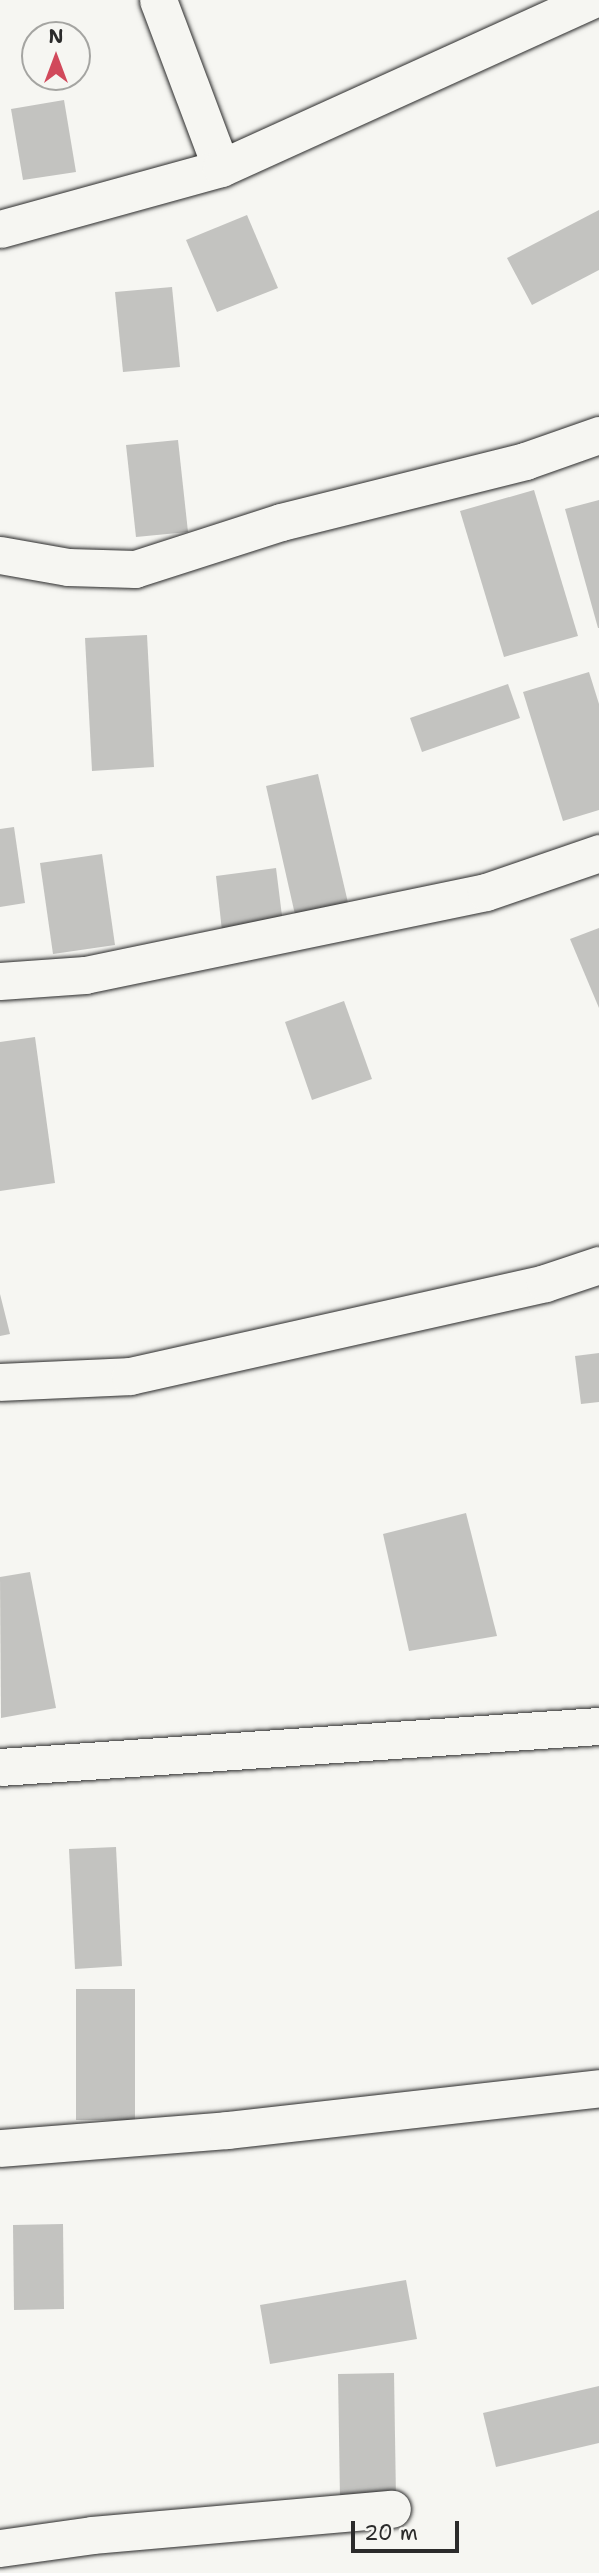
<!DOCTYPE html>
<style>
body{margin:0}
#map{position:relative;width:599px;height:2573px;overflow:hidden;background:#f6f6f2;font-family:"Shantell Sans",sans-serif}
div>[style]{position:absolute}
.building>*{inset:0;background:#c3c3c0}
.roads{filter:drop-shadow(0 0 2px #2b2b2b) drop-shadow(0 0 2px #2b2b2b)}
.minor>*{height:37px;margin:-18.5px;padding:0 18.5px;transform-origin:18.5px;border-radius:18.5px;background:#f6f6f2}
span{translate:-50% -50%;white-space:nowrap;text-align:center;line-height:1.15;-webkit-text-stroke:5px #f6f6f2;paint-order:stroke}
.north{position:absolute;left:21px;top:21px;width:70px;height:70px;box-sizing:border-box;background:#f6f6f2;border:2px solid #a5a5a2;border-radius:50%;rotate:0deg;font-size:19px;font-weight:700;line-height:28px;text-align:center;color:#2b2b2b}
.north::after{content:'';display:block;margin:auto;width:24px;height:32px;background:#d1495b;clip-path:polygon(50% 0,100% 100%,50% 72%,0 100%)}
.scale{position:absolute;left:351px;top:2521px;width:108px;height:32px;box-sizing:border-box;border:4px solid #2b2b2b;border-top:0;padding-left:9px;font-size:21px;line-height:24px;white-space:nowrap;color:#2b2b2b;-webkit-text-stroke:5px #f6f6f2;paint-order:stroke}
</style>
<div id="map">
<div class="building">
<i style="clip-path:polygon(64px 100px,76px 172px,23px 180px,11px 109px)"></i>
<i style="clip-path:polygon(599px 210px,599px 270px,532px 305px,507px 258px)"></i>
<i style="clip-path:polygon(247px 215px,278px 288px,217px 312px,186px 240px)"></i>
<i style="clip-path:polygon(172px 287px,180px 367px,123px 372px,115px 292px)"></i>
<i style="clip-path:polygon(178px 440px,188px 532px,136px 537px,126px 445px)"></i>
<i style="clip-path:polygon(534px 490px,578px 636px,504px 657px,460px 511px)"></i>
<i style="clip-path:polygon(599px 500px,599px 628px,598px 628px,565px 509px)"></i>
<i style="clip-path:polygon(147px 635px,154px 767px,92px 771px,85px 638px)"></i>
<i style="clip-path:polygon(589px 672px,599px 704px,599px 810px,563px 821px,523px 692px)"></i>
<i style="clip-path:polygon(508px 684px,520px 718px,422px 752px,410px 718px)"></i>
<i style="clip-path:polygon(318px 774px,349px 907px,296px 919px,266px 786px)"></i>
<i style="clip-path:polygon(14px 827px,25px 903px,0 907px,0 829px)"></i>
<i style="clip-path:polygon(102px 854px,115px 945px,53px 954px,40px 863px)"></i>
<i style="clip-path:polygon(276px 868px,283px 924px,222px 931px,216px 876px)"></i>
<i style="clip-path:polygon(599px 928px,599px 1008px,570px 939px)"></i>
<i style="clip-path:polygon(344px 1001px,372px 1079px,312px 1100px,285px 1022px)"></i>
<i style="clip-path:polygon(35px 1037px,55px 1183px,0 1191px,0 1042px)"></i>
<i style="clip-path:polygon(0 1294px,10px 1334px,0 1336px)"></i>
<i style="clip-path:polygon(599px 1353px,599px 1402px,581px 1404px,575px 1356px)"></i>
<i style="clip-path:polygon(466px 1513px,497px 1636px,409px 1651px,383px 1534px)"></i>
<i style="clip-path:polygon(30px 1572px,56px 1708px,1px 1718px,0 1577px)"></i>
<i style="clip-path:polygon(116px 1847px,122px 1966px,75px 1969px,69px 1849px)"></i>
<i style="clip-path:polygon(76px 1989px,135px 1989px,135px 2120px,76px 2120px)"></i>
<i style="clip-path:polygon(63px 2224px,64px 2309px,14px 2310px,13px 2225px)"></i>
<i style="clip-path:polygon(406px 2280px,417px 2339px,270px 2364px,260px 2305px)"></i>
<i style="clip-path:polygon(394px 2373px,396px 2499px,340px 2500px,338px 2374px)"></i>
<i style="clip-path:polygon(599px 2386px,599px 2443px,496px 2467px,483px 2413px)"></i>
</div>
<div class="roads">
<div class="minor">
<i style="left:158px;top:0;width:179px;rotate:69.4deg"></i>
<i style="left:0;top:229px;width:229px;rotate:-15.4deg"></i>
<i style="left:221px;top:168px;width:407px;rotate:-24.4deg"></i>
<i style="left:0;top:555px;width:69px;rotate:10deg"></i>
<i style="left:68px;top:567px;width:67px;rotate:1.7deg"></i>
<i style="left:135px;top:569px;width:153px;rotate:-17.8deg"></i>
<i style="left:281px;top:522px;width:252px;rotate:-14deg"></i>
<i style="left:525px;top:461px;width:78px;rotate:-19.4deg"></i>
<i style="left:0;top:981px;width:85px;rotate:-4deg"></i>
<i style="left:85px;top:975px;width:409px;rotate:-11.7deg"></i>
<i style="left:486px;top:892px;width:120px;rotate:-19deg"></i>
<i style="left:0;top:1382px;width:130px;rotate:-2.6deg"></i>
<i style="left:130px;top:1376px;width:425px;rotate:-12.6deg"></i>
<i style="left:545px;top:1283px;width:57px;rotate:-18.4deg"></i>
<i style="left:0;top:1767px;width:600px;rotate:-3.92deg"></i>
<i style="left:0;top:2148px;width:228px;rotate:-4.5deg"></i>
<i style="left:227px;top:2130px;width:374px;rotate:-6.4deg"></i>
<i style="left:0;top:2548px;width:93px;rotate:-8deg"></i>
<i style="left:92px;top:2535px;width:301px;rotate:-5deg"></i>
</div>
</div>
<div class="north">N</div>
<div class="scale">20 m</div>
</div>
